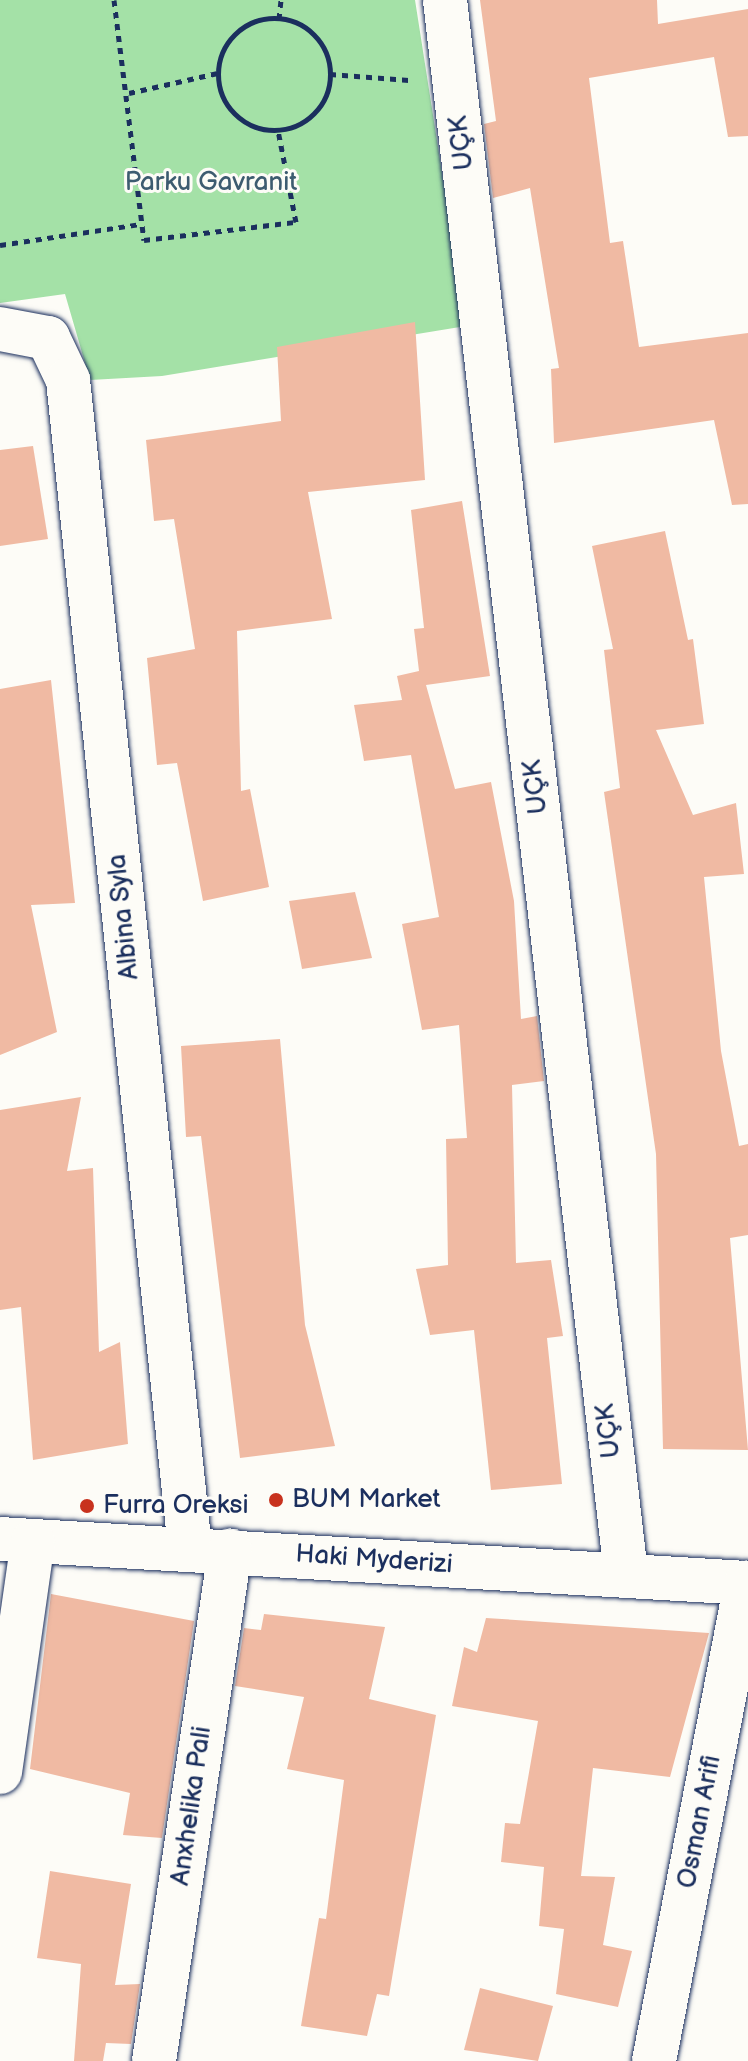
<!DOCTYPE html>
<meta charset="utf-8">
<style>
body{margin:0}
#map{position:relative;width:748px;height:2061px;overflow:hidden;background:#fdfcf7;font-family:"Balsamiq Sans",sans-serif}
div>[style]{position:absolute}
.green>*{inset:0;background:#a4e1a7}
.building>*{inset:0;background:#f0baa3}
.path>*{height:5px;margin-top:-2.5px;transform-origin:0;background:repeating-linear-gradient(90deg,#1b2f5e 0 6px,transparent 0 12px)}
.path>.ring{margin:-2.5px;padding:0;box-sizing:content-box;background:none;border:5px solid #1b2f5e;border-radius:50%}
.roads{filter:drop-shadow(0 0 2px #1b2f5e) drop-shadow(0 0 2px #1b2f5e)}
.minor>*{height:44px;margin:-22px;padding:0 22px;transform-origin:22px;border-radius:22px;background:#fdfcf7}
.dots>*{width:22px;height:22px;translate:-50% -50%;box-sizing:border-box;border:4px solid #fdfcf7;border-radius:50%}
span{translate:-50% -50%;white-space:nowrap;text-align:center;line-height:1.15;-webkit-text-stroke:6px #fdfcf7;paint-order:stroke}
.street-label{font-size:26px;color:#1b2f5e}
.park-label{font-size:26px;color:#3d5c70}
.poi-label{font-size:26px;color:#1b2f5e}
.left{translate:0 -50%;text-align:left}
</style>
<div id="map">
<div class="green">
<i style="clip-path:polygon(0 0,415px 0,466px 326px,162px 376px,90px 380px,65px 294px,0 303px)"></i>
</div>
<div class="building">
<i style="clip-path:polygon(480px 0,657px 0,658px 24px,748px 9px,748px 136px,728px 137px,714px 57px,589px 78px,610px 243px,623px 241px,639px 347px,748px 333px,748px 504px,732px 505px,714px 420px,554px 443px,551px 369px,559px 368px,530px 188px,493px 198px,484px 124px,496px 121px)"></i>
<i style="clip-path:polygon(415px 322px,425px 480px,308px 492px,332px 619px,237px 631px,241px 791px,250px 789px,269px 887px,203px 901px,177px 763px,157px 765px,147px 658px,195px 649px,174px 519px,154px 521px,146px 440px,281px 421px,277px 347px)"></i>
<i style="clip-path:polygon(33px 446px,48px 539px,0 546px,0 450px)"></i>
<i style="clip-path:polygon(462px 501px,490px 676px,426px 685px,455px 789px,491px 782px,514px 901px,521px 1019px,537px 1016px,544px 1081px,512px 1085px,516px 1263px,551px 1260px,563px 1336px,547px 1338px,562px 1484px,491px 1490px,474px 1330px,430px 1335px,416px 1269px,448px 1265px,446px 1139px,467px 1138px,459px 1025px,422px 1030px,402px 924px,439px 917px,411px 755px,364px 761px,354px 705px,402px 700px,397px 676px,419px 671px,414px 629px,424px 628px,411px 510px)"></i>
<i style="clip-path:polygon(665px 531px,688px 640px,693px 639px,704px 724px,656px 730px,693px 815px,736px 803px,744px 874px,704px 877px,721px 1051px,739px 1146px,748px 1144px,748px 1235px,730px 1238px,748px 1450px,663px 1449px,656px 1154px,604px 792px,620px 788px,604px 650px,613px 649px,592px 546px)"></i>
<i style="clip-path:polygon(51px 680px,75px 903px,31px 905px,57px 1032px,0 1055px,0 689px)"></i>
<i style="clip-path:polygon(355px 892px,372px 958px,302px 969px,289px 901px)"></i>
<i style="clip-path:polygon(280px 1039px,305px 1325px,335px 1446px,240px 1458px,201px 1136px,186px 1137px,181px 1046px)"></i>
<i style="clip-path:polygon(81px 1097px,67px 1171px,93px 1168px,99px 1352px,120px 1342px,128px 1444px,33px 1460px,21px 1307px,0 1310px,0 1110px)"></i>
<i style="clip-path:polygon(51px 1594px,194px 1621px,162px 1838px,123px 1835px,130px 1793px,30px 1769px)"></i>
<i style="clip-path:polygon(264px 1614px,385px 1627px,369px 1699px,436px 1715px,389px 1996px,377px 1994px,367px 2036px,301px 2026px,319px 1918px,326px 1919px,344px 1780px,287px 1769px,304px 1697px,235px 1686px,244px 1628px,261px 1630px)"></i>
<i style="clip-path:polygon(486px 1618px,709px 1633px,670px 1777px,593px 1768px,581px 1876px,615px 1877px,603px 1945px,632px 1951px,618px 2007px,556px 1994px,564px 1929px,539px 1926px,544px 1867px,501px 1862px,505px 1823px,520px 1824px,538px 1721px,452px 1706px,464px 1647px,477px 1652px)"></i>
<i style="clip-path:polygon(50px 1871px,131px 1884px,115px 1985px,140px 1984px,131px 2044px,106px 2043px,103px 2061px,74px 2061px,81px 1964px,37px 1958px)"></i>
<i style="clip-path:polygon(480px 1988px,553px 2006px,538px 2061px,464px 2050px)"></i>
</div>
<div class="path">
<i style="left:114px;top:0;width:242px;rotate:82.9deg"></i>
<i style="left:144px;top:240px;width:153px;rotate:-6.8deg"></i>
<i style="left:296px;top:222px;width:94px;rotate:-101.1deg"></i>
<i class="ring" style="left:218px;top:18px;width:107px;height:107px"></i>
<i style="left:279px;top:19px;width:19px;rotate:-84deg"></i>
<i style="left:330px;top:74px;width:79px;rotate:4.3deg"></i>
<i style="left:129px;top:93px;width:91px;rotate:-12.7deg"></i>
<i style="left:0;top:245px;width:143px;rotate:-8.5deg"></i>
</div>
<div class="roads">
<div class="minor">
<i style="left:445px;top:0;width:1584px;rotate:83.44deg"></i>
<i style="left:0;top:329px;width:49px;rotate:10.6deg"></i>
<i style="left:48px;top:338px;width:47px;rotate:64.5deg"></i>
<i style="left:68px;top:380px;width:1174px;rotate:84.04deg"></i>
<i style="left:0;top:1539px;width:749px;rotate:3.37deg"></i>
<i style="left:0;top:1772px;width:233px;rotate:-81.9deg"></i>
<i style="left:154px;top:2061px;width:516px;rotate:-81.52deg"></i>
<i style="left:654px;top:2061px;width:487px;rotate:-79.1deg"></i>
</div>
</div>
<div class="dots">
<i style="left:276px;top:1500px;background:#c8321e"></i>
<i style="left:87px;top:1506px;background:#c8321e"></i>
</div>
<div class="street-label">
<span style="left:462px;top:143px;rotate:-97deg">UÇK</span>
<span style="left:536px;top:787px;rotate:-97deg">UÇK</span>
<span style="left:124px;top:917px;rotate:-96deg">Albina Syla</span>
<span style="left:609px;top:1431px;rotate:-97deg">UÇK</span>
<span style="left:374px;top:1560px;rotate:4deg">Haki Myderizi</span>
<span style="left:192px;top:1806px;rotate:-82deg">Anxhelika Pali</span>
<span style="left:700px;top:1822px;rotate:-79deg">Osman Arifi</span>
</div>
<div class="park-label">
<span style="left:211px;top:183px">Parku Gavranit</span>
</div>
<div class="poi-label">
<span class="left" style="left:292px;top:1500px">BUM Market</span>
<span class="left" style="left:103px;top:1506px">Furra Oreksi</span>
</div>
</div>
